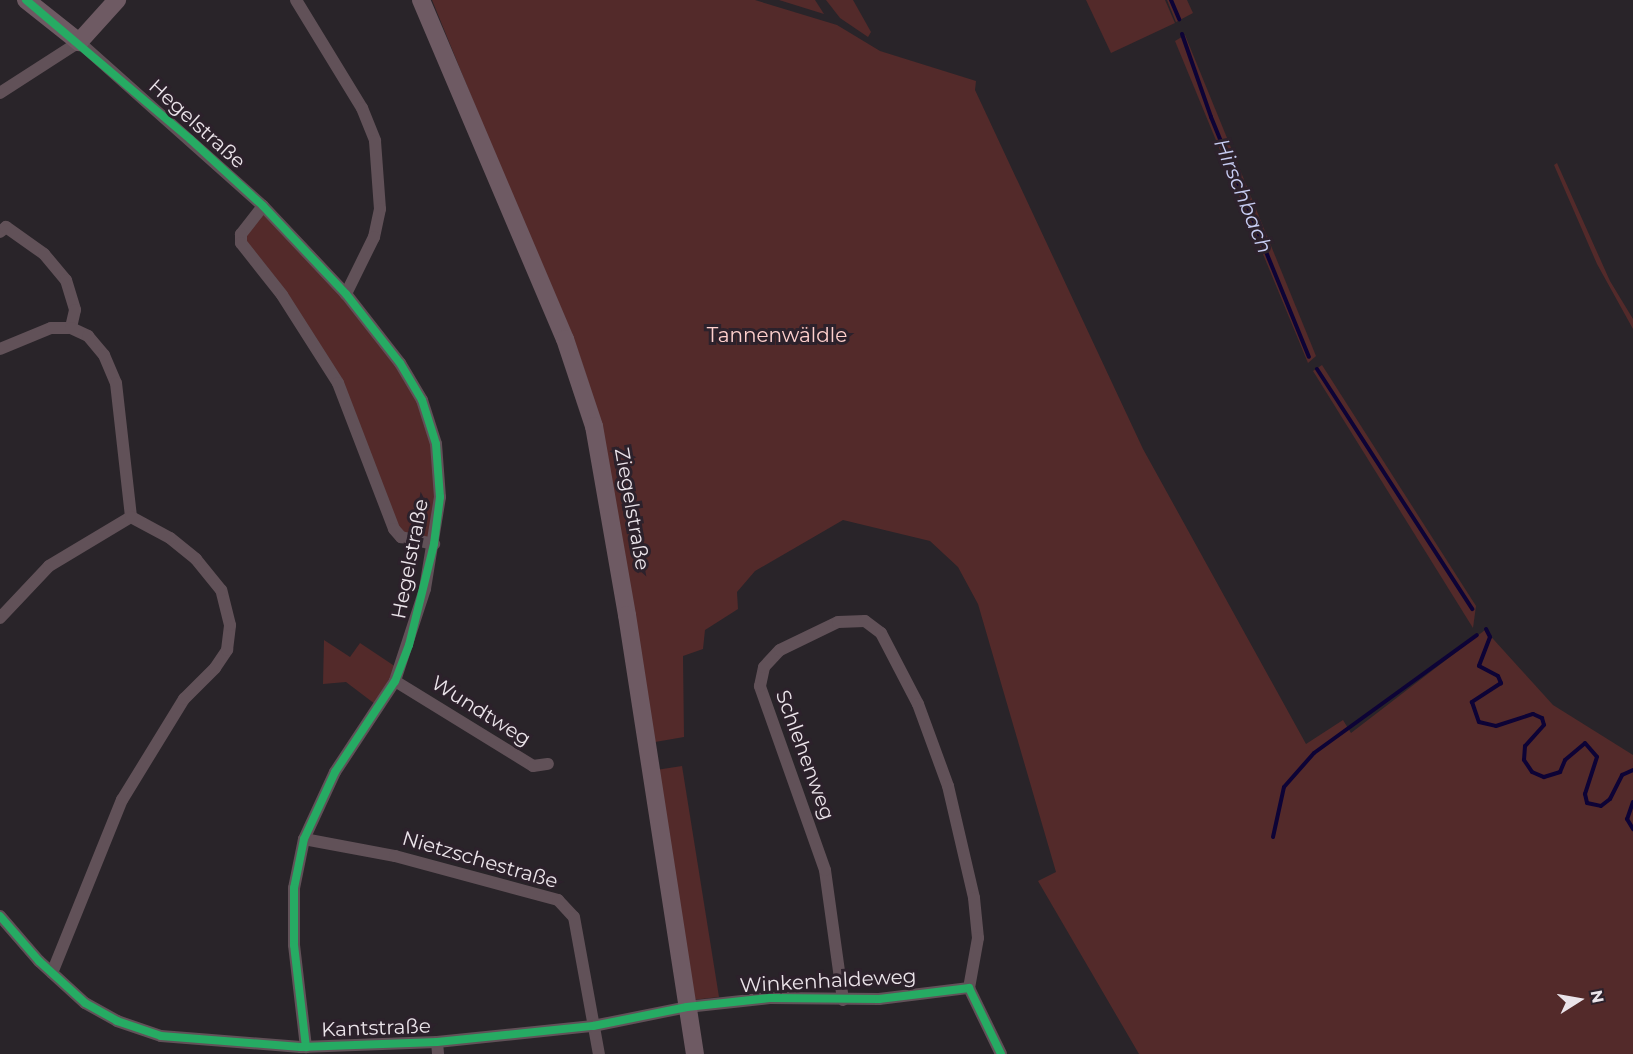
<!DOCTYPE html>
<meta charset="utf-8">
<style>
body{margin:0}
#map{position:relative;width:1633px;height:1054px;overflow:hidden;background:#292429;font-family:Montserrat,sans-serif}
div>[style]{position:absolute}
.green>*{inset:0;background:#532a2a}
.stream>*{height:4px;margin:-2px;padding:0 2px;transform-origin:2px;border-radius:2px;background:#0d0336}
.street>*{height:12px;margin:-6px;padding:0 6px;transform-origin:6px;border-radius:6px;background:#615158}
.secondary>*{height:18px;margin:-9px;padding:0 9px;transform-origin:9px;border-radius:9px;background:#6e5a63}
.cycleway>*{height:8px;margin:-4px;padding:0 4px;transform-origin:4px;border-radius:4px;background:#26ab63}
span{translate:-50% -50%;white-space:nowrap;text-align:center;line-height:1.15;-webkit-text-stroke:6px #2c212b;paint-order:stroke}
.street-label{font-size:20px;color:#ebe4ea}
.park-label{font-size:20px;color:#ffd0cd}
.water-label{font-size:21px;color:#c7cdf3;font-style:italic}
.north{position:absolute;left:1549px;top:970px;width:60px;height:60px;-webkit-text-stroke:4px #2c212b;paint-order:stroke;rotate:79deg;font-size:16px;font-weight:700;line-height:24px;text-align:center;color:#ebe4ea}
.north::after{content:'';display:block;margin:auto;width:21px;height:27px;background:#ebe4ea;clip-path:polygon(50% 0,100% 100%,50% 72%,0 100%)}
</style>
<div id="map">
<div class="green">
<i style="clip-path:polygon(432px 0,755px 0,837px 25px,880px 51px,976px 81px,975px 90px,1143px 449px,1306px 744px,1343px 720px,1351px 733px,1485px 630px,1553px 705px,1633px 755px,1633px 1054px,1139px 1054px,1038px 881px,1056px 872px,978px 604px,958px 567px,930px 541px,843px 520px,755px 571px,737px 592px,738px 609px,705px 630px,703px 649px,683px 656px,684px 737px,655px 742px,577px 356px)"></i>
<i style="clip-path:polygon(779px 0,815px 0,824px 14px)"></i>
<i style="clip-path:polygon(826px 0,853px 0,871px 32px,868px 37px,840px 18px)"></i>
<i style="clip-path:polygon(1086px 0,1165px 0,1175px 23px,1111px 53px)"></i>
<i style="clip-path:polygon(1167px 0,1187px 0,1193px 13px,1176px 22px)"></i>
<i style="clip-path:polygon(1185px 35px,1316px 356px,1308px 363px,1175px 41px)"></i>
<i style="clip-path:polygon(1557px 163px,1610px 281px,1633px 319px,1633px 329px,1597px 264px,1554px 165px)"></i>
<i style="clip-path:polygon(263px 206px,400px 363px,436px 444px,434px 544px,401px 537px,338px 383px,241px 243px)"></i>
<i style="clip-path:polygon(1322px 365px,1476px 606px,1473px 628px,1313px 371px)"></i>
<i style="clip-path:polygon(324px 640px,350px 657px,360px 643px,396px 667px,375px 704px,346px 682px,323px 684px)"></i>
<i style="clip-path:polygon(682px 766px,719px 997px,692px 1000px,656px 770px)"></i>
</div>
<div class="stream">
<i style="left:1171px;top:0;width:21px;rotate:67deg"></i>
<i style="left:1182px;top:34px;width:88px;rotate:70.7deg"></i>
<i style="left:1211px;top:117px;width:259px;rotate:67.8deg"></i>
<i style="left:1317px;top:369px;width:286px;rotate:57.1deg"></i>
<i style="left:1486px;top:629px;width:9px;rotate:63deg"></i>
<i style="left:1490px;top:637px;width:31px;rotate:111deg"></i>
<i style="left:1479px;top:666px;width:21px;rotate:28deg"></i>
<i style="left:1498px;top:676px;width:8px;rotate:67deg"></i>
<i style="left:1501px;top:683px;width:35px;rotate:147deg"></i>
<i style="left:1472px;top:702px;width:21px;rotate:71deg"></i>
<i style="left:1479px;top:722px;width:17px;rotate:13deg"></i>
<i style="left:1496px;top:726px;width:39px;rotate:-18deg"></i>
<i style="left:1533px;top:714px;width:10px;rotate:24deg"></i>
<i style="left:1542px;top:718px;width:7px;rotate:74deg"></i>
<i style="left:1544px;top:725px;width:28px;rotate:132deg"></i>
<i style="left:1525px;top:746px;width:14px;rotate:94deg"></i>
<i style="left:1524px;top:760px;width:14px;rotate:56deg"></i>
<i style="left:1532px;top:772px;width:13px;rotate:23deg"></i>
<i style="left:1544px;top:777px;width:17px;rotate:-17deg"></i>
<i style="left:1560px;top:772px;width:13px;rotate:-67deg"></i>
<i style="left:1565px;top:760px;width:26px;rotate:-40deg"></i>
<i style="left:1585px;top:743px;width:18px;rotate:49deg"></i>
<i style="left:1597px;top:757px;width:39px;rotate:108deg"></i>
<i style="left:1585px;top:794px;width:9px;rotate:77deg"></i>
<i style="left:1587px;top:803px;width:14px;rotate:12deg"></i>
<i style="left:1601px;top:806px;width:11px;rotate:-38deg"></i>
<i style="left:1610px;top:799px;width:27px;rotate:-63deg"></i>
<i style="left:1622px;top:775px;width:12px;rotate:-24deg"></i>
<i style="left:1633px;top:802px;width:18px;rotate:109deg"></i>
<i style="left:1627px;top:819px;width:12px;rotate:59deg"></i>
<i style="left:1273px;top:837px;width:51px;rotate:-77.6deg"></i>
<i style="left:1284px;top:787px;width:45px;rotate:-48.6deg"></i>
<i style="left:1314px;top:753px;width:201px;rotate:-35.9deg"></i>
</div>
<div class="street">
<i style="left:296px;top:0;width:127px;rotate:58.6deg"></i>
<i style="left:362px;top:108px;width:35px;rotate:68deg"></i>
<i style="left:375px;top:141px;width:68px;rotate:85.8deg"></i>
<i style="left:380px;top:209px;width:29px;rotate:102deg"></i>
<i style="left:374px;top:237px;width:64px;rotate:116.2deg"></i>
<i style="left:0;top:93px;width:94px;rotate:-32.8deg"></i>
<i style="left:79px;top:42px;width:246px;rotate:41.7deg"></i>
<i style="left:263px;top:206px;width:121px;rotate:46.7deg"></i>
<i style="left:346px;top:294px;width:88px;rotate:52deg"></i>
<i style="left:400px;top:363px;width:43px;rotate:59.3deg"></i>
<i style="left:422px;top:400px;width:46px;rotate:72.3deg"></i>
<i style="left:436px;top:444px;width:53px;rotate:85.7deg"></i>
<i style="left:440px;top:497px;width:93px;rotate:99.3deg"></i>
<i style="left:425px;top:589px;width:97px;rotate:108.1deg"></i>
<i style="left:395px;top:681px;width:109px;rotate:123.4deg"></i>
<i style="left:335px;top:772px;width:74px;rotate:114.8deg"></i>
<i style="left:304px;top:839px;width:50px;rotate:101.5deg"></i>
<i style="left:294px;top:888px;width:57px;rotate:90deg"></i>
<i style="left:294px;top:945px;width:103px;rotate:83.3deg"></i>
<i style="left:263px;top:206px;width:36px;rotate:128deg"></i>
<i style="left:241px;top:234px;width:9px;rotate:90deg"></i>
<i style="left:241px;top:243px;width:66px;rotate:51.7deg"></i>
<i style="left:282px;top:295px;width:104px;rotate:57.5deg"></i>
<i style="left:338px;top:383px;width:156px;rotate:69deg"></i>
<i style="left:394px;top:529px;width:11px;rotate:49deg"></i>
<i style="left:401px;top:537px;width:34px;rotate:12deg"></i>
<i style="left:0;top:232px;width:8px;rotate:-40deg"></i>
<i style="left:6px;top:227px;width:47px;rotate:35.4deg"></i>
<i style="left:44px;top:254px;width:34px;rotate:50deg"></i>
<i style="left:66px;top:280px;width:31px;rotate:73deg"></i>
<i style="left:75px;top:310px;width:18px;rotate:103deg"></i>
<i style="left:0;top:349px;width:55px;rotate:-22.4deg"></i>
<i style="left:51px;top:328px;width:20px"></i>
<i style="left:71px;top:328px;width:19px;rotate:25deg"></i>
<i style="left:88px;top:336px;width:25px;rotate:50deg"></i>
<i style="left:104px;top:355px;width:30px;rotate:67deg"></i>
<i style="left:116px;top:383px;width:135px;rotate:83.6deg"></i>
<i style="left:0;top:618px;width:71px;rotate:-46.7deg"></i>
<i style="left:49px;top:566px;width:96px;rotate:-30.9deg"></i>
<i style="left:395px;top:681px;width:162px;rotate:31.6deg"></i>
<i style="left:533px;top:766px;width:15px;rotate:-8deg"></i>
<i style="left:304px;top:839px;width:93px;rotate:10.6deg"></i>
<i style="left:395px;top:856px;width:169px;rotate:15.1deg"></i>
<i style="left:558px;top:900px;width:23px;rotate:47deg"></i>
<i style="left:574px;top:917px;width:139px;rotate:79.7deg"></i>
<i style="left:0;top:916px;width:60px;rotate:49.1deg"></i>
<i style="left:39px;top:961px;width:62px;rotate:42.4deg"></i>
<i style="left:85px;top:1003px;width:37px;rotate:29deg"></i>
<i style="left:117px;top:1021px;width:46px;rotate:18.8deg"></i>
<i style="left:161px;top:1036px;width:140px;rotate:4.5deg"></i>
<i style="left:301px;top:1047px;width:136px;rotate:-2.1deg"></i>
<i style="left:437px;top:1042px;width:157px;rotate:-5.9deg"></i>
<i style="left:593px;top:1026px;width:96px;rotate:-11.4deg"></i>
<i style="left:687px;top:1007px;width:83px;rotate:-6.2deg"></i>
<i style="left:770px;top:998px;width:109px;rotate:0.5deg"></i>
<i style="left:879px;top:999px;width:91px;rotate:-7deg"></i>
<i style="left:969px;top:988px;width:73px;rotate:64.1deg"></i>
<i style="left:52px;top:973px;width:187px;rotate:-68deg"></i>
<i style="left:122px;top:800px;width:119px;rotate:-58.5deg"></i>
<i style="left:184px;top:699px;width:44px;rotate:-45deg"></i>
<i style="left:215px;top:668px;width:22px;rotate:-56deg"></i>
<i style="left:227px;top:650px;width:25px;rotate:-83deg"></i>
<i style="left:230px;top:625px;width:36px;rotate:-104deg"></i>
<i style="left:221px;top:590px;width:40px;rotate:-129deg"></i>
<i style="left:196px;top:559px;width:33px;rotate:-141deg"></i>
<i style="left:170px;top:538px;width:44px;rotate:-151.7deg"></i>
<i style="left:843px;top:1000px;width:131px;rotate:-97.9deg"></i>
<i style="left:825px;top:870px;width:195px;rotate:-109.5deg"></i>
<i style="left:760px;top:686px;width:19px;rotate:-78deg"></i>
<i style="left:764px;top:667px;width:23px;rotate:-47deg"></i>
<i style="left:780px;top:650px;width:64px;rotate:-25.8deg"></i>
<i style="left:838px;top:622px;width:27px;rotate:-2deg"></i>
<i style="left:865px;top:621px;width:20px;rotate:37deg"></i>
<i style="left:881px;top:633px;width:80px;rotate:62.5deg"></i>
<i style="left:918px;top:704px;width:87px;rotate:69.9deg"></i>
<i style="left:948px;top:786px;width:115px;rotate:76.9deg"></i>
<i style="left:974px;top:898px;width:40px;rotate:84.3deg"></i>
<i style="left:978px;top:938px;width:51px;rotate:100.2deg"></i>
<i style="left:437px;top:1042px;width:12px;rotate:85deg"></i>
</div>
<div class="secondary">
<i style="left:26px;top:0;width:68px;rotate:38.4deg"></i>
<i style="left:79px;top:42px;width:57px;rotate:-47.9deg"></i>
<i style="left:421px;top:0;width:368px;rotate:67deg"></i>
<i style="left:565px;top:339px;width:92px;rotate:71.6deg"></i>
<i style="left:594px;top:426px;width:192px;rotate:80.1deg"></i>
<i style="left:627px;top:615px;width:444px;rotate:81.2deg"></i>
</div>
<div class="cycleway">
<i style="left:26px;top:0;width:215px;rotate:40.3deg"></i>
<i style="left:190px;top:139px;width:99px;rotate:42.5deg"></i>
<i style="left:263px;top:206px;width:121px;rotate:46.7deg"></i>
<i style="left:346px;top:294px;width:88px;rotate:52deg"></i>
<i style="left:400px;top:363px;width:43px;rotate:59.3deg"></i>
<i style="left:422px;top:400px;width:46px;rotate:72.3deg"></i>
<i style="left:436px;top:444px;width:53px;rotate:85.7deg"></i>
<i style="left:440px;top:497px;width:47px;rotate:97.3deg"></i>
<i style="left:434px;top:544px;width:104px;rotate:103.9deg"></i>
<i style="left:409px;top:645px;width:39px;rotate:111deg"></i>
<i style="left:395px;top:681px;width:109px;rotate:123.4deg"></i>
<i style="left:335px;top:772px;width:74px;rotate:114.8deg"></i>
<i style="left:304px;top:839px;width:50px;rotate:101.5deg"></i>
<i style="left:294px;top:888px;width:57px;rotate:90deg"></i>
<i style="left:294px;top:945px;width:103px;rotate:83.3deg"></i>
<i style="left:0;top:916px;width:60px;rotate:49.1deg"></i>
<i style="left:39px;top:961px;width:62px;rotate:42.4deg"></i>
<i style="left:85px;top:1003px;width:37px;rotate:29deg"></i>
<i style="left:117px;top:1021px;width:46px;rotate:18.8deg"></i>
<i style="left:161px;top:1036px;width:140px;rotate:4.5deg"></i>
<i style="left:301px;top:1047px;width:136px;rotate:-2.1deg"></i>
<i style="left:437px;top:1042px;width:157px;rotate:-5.9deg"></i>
<i style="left:593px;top:1026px;width:96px;rotate:-11.4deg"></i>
<i style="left:687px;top:1007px;width:83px;rotate:-6.2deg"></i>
<i style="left:770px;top:998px;width:109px;rotate:0.5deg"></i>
<i style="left:879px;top:999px;width:91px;rotate:-7deg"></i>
<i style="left:969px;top:988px;width:73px;rotate:64.1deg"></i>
</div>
<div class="street-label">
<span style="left:197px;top:124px;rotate:42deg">Hegelstraße</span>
<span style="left:632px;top:509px;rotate:80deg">Ziegelstraße</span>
<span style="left:410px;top:559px;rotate:-79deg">Hegelstraße</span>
<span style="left:481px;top:711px;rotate:32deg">Wundtweg</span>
<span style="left:805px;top:755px;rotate:70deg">Schlehenweg</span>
<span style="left:480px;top:860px;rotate:16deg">Nietzschestraße</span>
<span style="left:828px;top:981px;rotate:-3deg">Winkenhaldeweg</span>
<span style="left:376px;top:1028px;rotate:-2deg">Kantstraße</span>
</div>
<div class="park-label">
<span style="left:777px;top:335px">Tannenwäldle</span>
</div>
<div class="water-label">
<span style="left:1243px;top:196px;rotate:68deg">Hirschbach</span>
</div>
<div class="north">N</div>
</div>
